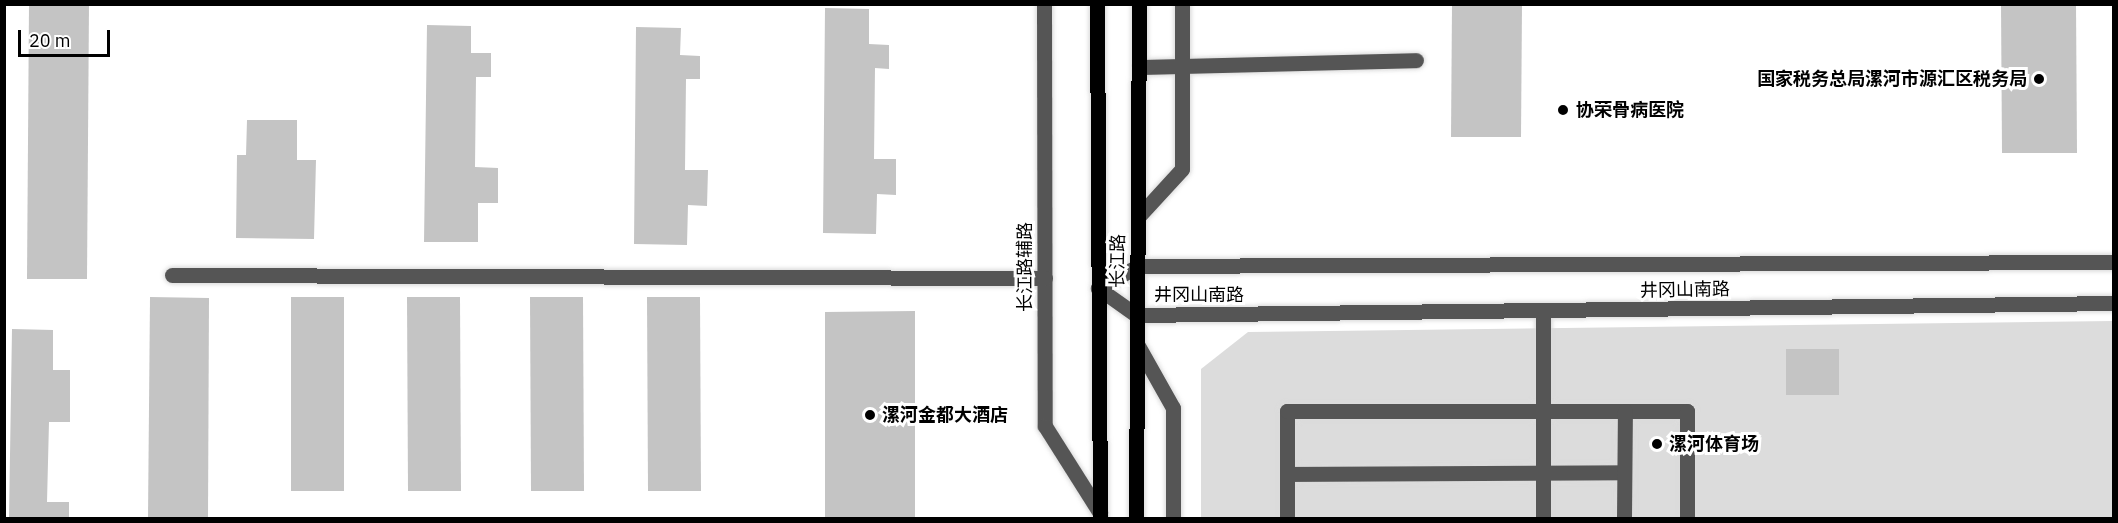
<!DOCTYPE html>
<meta charset="utf-8">
<style>
body{margin:0}
#map{position:relative;width:2118px;height:523px;overflow:hidden;background:#fff;font-family:"IBM Plex Sans","Noto Sans SC",sans-serif}
div>[style]{position:absolute}
.green>*{inset:0;background:#dcdcdc}
.building>*{inset:0;background:#c4c4c4}
.roads{filter:drop-shadow(0 0 2px #dbdbdb) drop-shadow(0 0 2px #dbdbdb)}
.minor>*{height:15px;margin:-7.5px;padding:0 7.5px;transform-origin:7.5px;border-radius:7.5px;background:#555}
.major>*{height:15px;margin:-7.5px;padding:0 7.5px;transform-origin:7.5px;border-radius:7.5px;background:#000}
.dots>*{width:16px;height:16px;translate:-50% -50%;box-sizing:border-box;border:3px solid #fff;border-radius:50%}
span{translate:-50% -50%;white-space:nowrap;text-align:center;line-height:1.15;-webkit-text-stroke:6px #fff;paint-order:stroke}
.poi-label{font-size:18px;color:#000;font-weight:700}
.right{translate:-100% -50%;text-align:right}
.left{translate:0 -50%;text-align:left}
.street-label{font-size:18px;color:#000}
.frame{position:absolute;inset:0;border:6px solid #000;pointer-events:none}
.scale{position:absolute;left:18px;top:30px;width:92px;height:27px;box-sizing:border-box;border:3px solid #000;border-top:0;padding-left:8px;font-size:18px;line-height:21px;white-space:nowrap;color:#000;-webkit-text-stroke:4px #fff;paint-order:stroke}
</style>
<div id="map">
<div class="green">
<i style="clip-path:polygon(2113px 321px,2113px 518px,1201px 518px,1201px 369px,1248px 332px)"></i>
</div>
<div class="building">
<i style="clip-path:polygon(29px 4px,89px 4px,87px 279px,27px 279px)"></i>
<i style="clip-path:polygon(1452px 4px,1522px 4px,1521px 137px,1451px 137px)"></i>
<i style="clip-path:polygon(2001px 4px,2076px 4px,2077px 153px,2002px 153px)"></i>
<i style="clip-path:polygon(825px 8px,869px 9px,869px 44px,889px 45px,889px 69px,875px 68px,874px 159px,896px 159px,896px 195px,877px 194px,876px 234px,823px 233px)"></i>
<i style="clip-path:polygon(427px 25px,471px 26px,471px 53px,491px 53px,491px 77px,476px 77px,475px 167px,498px 168px,498px 203px,478px 203px,478px 242px,424px 242px)"></i>
<i style="clip-path:polygon(636px 27px,681px 28px,680px 55px,700px 56px,700px 79px,686px 79px,685px 170px,708px 170px,707px 206px,688px 205px,687px 245px,634px 244px)"></i>
<i style="clip-path:polygon(247px 120px,297px 120px,297px 160px,316px 160px,314px 239px,236px 238px,237px 155px,246px 155px)"></i>
<i style="clip-path:polygon(150px 297px,209px 298px,208px 518px,148px 518px)"></i>
<i style="clip-path:polygon(291px 297px,344px 297px,344px 491px,291px 491px)"></i>
<i style="clip-path:polygon(407px 297px,460px 297px,461px 491px,408px 491px)"></i>
<i style="clip-path:polygon(530px 297px,583px 297px,584px 491px,531px 491px)"></i>
<i style="clip-path:polygon(647px 297px,700px 297px,701px 491px,648px 491px)"></i>
<i style="clip-path:polygon(915px 311px,915px 518px,825px 518px,825px 312px)"></i>
<i style="clip-path:polygon(12px 329px,53px 330px,53px 370px,70px 370px,70px 422px,49px 422px,47px 502px,69px 502px,69px 518px,9px 518px)"></i>
<i style="clip-path:polygon(1786px 349px,1839px 349px,1839px 395px,1786px 395px)"></i>
</div>
<div class="roads">
<div class="minor">
<i style="left:1044px;top:4px;width:422px;rotate:89.9deg"></i>
<i style="left:1045px;top:426px;width:103px;rotate:57.7deg"></i>
<i style="left:1139px;top:67px;width:277px;rotate:-1.4deg"></i>
<i style="left:1138px;top:217px;width:65px;rotate:-47.5deg"></i>
<i style="left:1182px;top:169px;width:165px;rotate:-90deg"></i>
<i style="left:2114px;top:262px;width:976px;rotate:179.77deg"></i>
<i style="left:1138px;top:266px;width:46px;rotate:151.2deg"></i>
<i style="left:1098px;top:288px;width:47px;rotate:35.4deg"></i>
<i style="left:1136px;top:315px;width:978px;rotate:-0.7deg"></i>
<i style="left:172px;top:275px;width:873px;rotate:0.2deg"></i>
<i style="left:1137px;top:344px;width:73px;rotate:60.6deg"></i>
<i style="left:1173px;top:408px;width:110px;rotate:90deg"></i>
<i style="left:1287px;top:474px;width:337px;rotate:-0.3deg"></i>
<i style="left:1287px;top:518px;width:107px;rotate:-90deg"></i>
<i style="left:1287px;top:411px;width:400px"></i>
<i style="left:1687px;top:411px;width:107px;rotate:90deg"></i>
<i style="left:1543px;top:518px;width:206px;rotate:-90deg"></i>
<i style="left:1624px;top:518px;width:107px;rotate:-89.5deg"></i>
</div>
<div class="major">
<i style="left:1097px;top:4px;width:514px;rotate:89.67deg"></i>
<i style="left:1136px;top:518px;width:514px;rotate:-89.67deg"></i>
</div>
</div>
<div class="dots">
<i style="left:2039px;top:79px;background:#000"></i>
<i style="left:1563px;top:110px;background:#000"></i>
<i style="left:870px;top:415px;background:#000"></i>
<i style="left:1657px;top:444px;background:#000"></i>
</div>
<div class="poi-label">
<span class="right" style="left:2027px;top:79px">国家税务总局漯河市源汇区税务局</span>
<span class="left" style="left:1576px;top:110px">协荣骨病医院</span>
<span class="left" style="left:882px;top:415px">漯河金都大酒店</span>
<span class="left" style="left:1669px;top:444px">漯河体育场</span>
</div>
<div class="street-label">
<span style="left:1118px;top:261px;rotate:-89deg">长江路</span>
<span style="left:1025px;top:267px;rotate:-90deg">长江路辅路</span>
<span style="left:1685px;top:290px;rotate:-1deg">井冈山南路</span>
<span style="left:1199px;top:295px">井冈山南路</span>
</div>
<div class="frame"></div>
<div class="scale">20 m</div>
</div>
